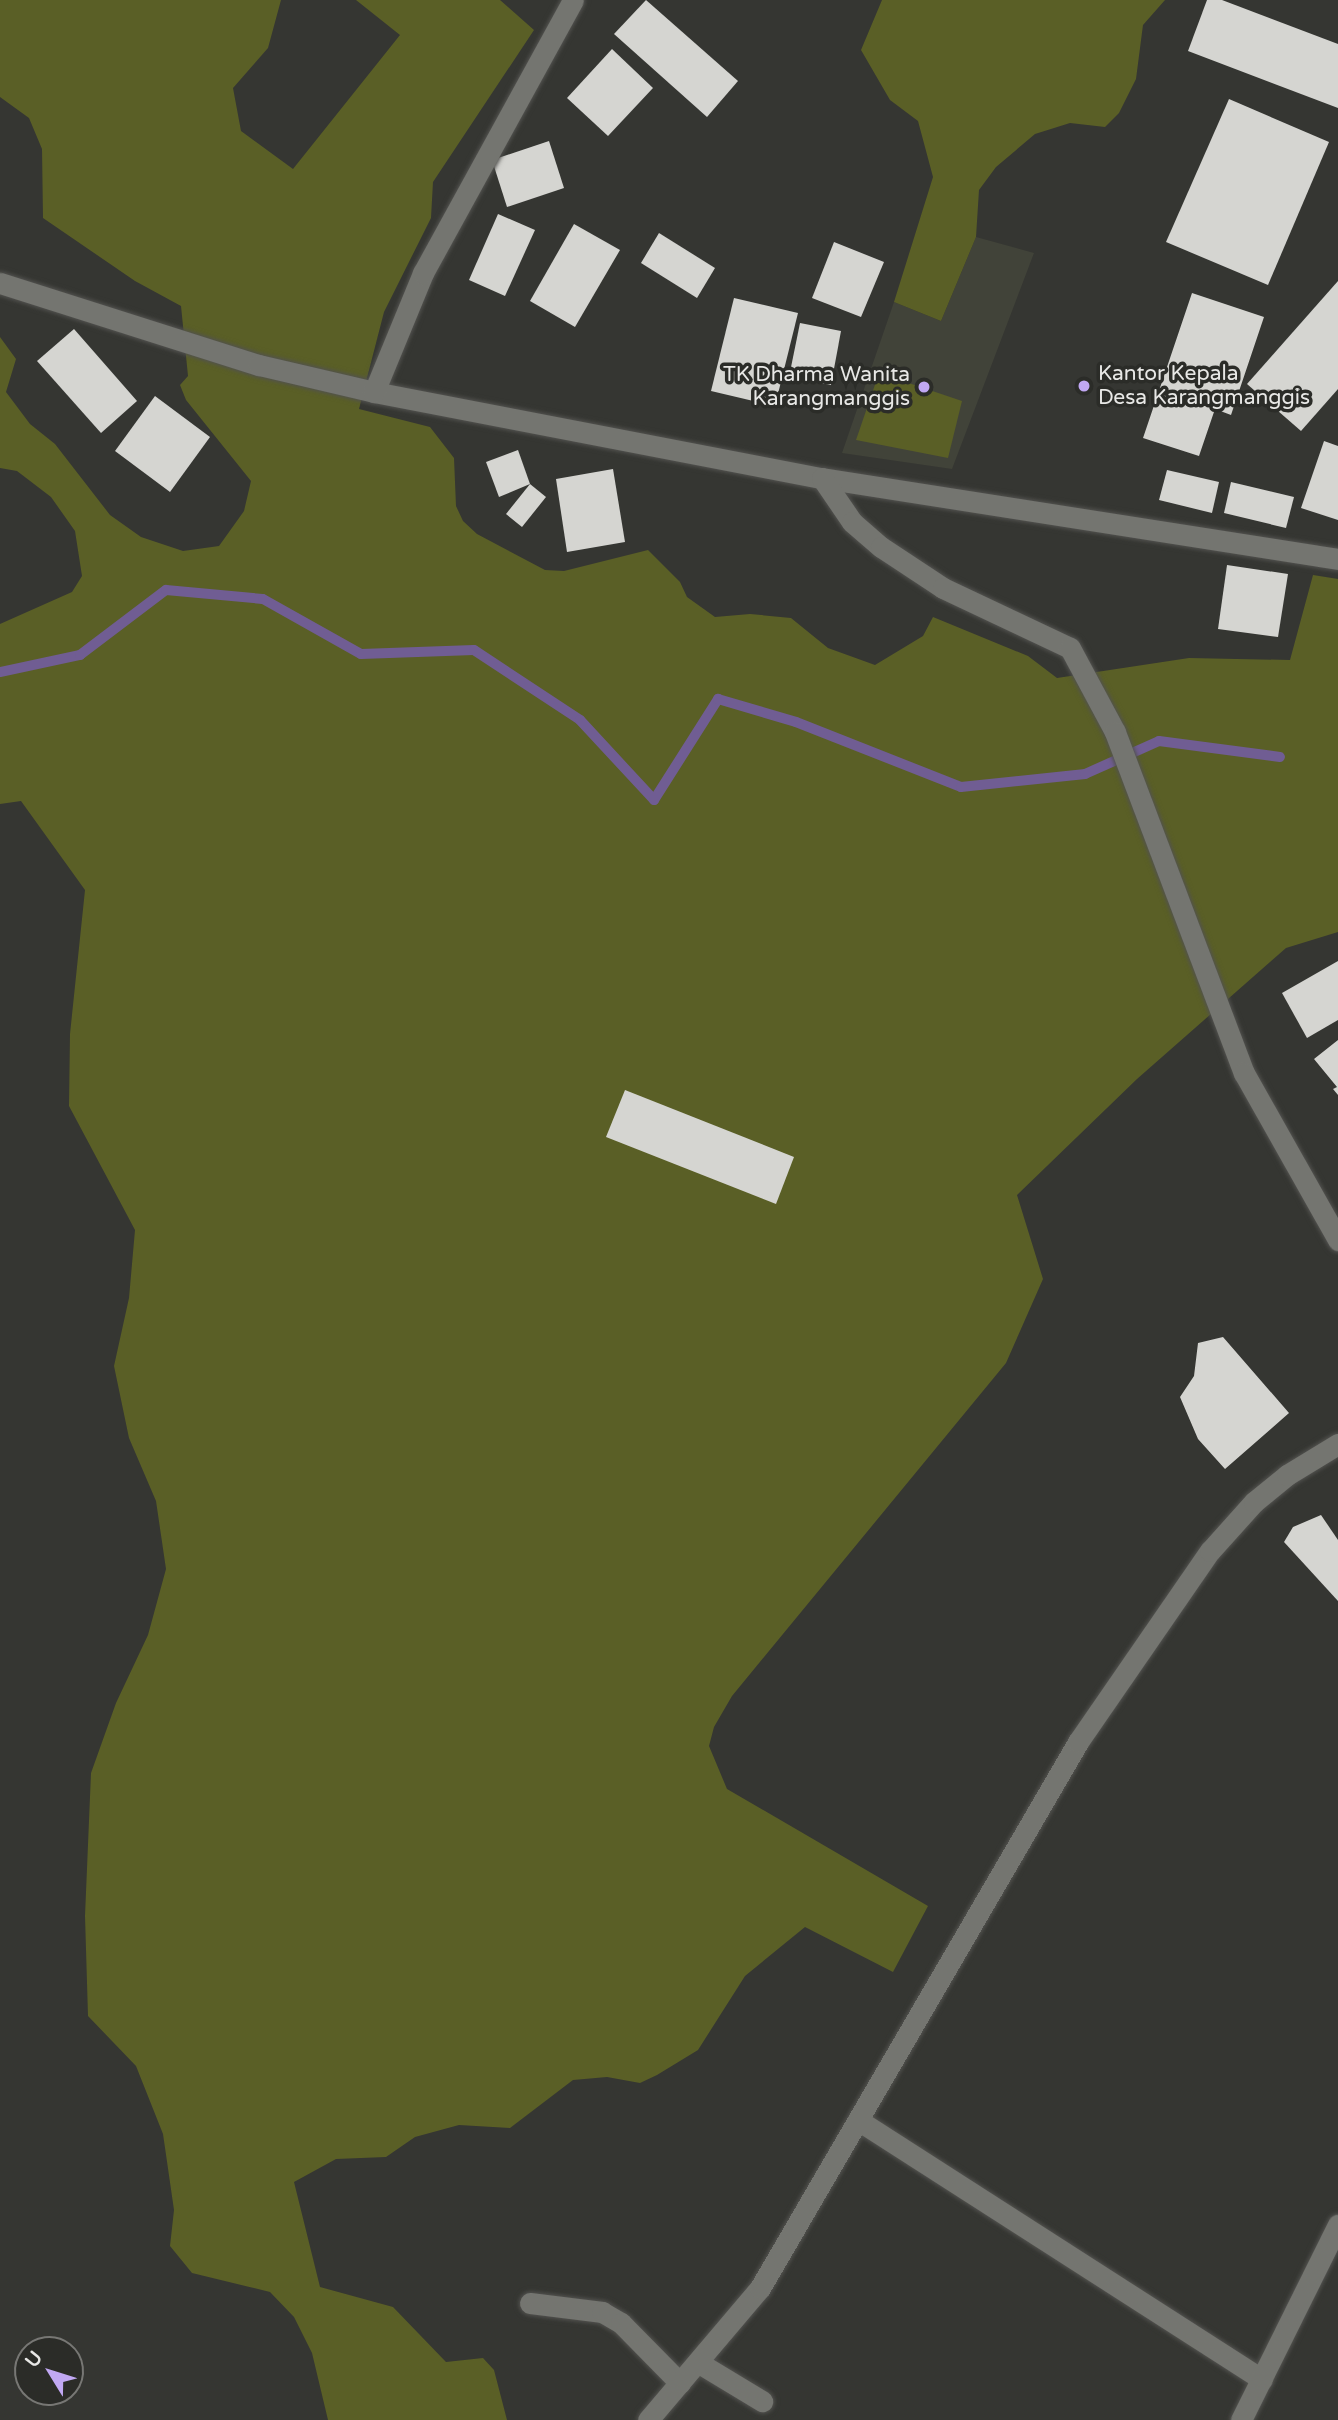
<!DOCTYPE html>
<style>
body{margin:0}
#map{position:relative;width:1338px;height:2420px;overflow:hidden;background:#353632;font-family:"Varela Round",sans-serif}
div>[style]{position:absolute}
.built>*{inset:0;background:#414339}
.green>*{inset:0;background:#5a5f26}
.stream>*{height:10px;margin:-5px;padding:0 5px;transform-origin:5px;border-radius:5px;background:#705d93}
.building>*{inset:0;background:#d5d5d1}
.roads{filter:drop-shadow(0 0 2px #52524f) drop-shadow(0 0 2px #52524f)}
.minor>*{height:21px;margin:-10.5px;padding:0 10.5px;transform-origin:10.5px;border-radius:10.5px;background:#747570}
.dots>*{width:19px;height:19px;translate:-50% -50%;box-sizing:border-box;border:4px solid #2b2c28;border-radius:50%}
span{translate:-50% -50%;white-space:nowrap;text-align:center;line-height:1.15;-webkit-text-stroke:7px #2b2c28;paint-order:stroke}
.poi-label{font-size:21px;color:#e8e8e6}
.left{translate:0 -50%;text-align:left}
.right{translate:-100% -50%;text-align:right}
.north{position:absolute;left:14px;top:2336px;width:70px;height:70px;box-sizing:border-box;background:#2b2c28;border:2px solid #777774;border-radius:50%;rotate:308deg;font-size:19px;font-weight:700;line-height:28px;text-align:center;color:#e8e8e6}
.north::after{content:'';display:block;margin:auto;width:24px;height:32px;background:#c1a8f3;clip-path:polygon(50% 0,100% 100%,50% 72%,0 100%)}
</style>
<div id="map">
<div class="built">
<i style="clip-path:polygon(976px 237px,1034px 253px,952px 469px,842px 453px,894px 302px,941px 321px)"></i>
</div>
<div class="green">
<i style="clip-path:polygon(0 0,281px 0,268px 48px,233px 88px,241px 131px,293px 169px,400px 35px,356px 0,500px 0,534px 30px,433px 182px,431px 218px,384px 312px,359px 409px,430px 427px,454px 458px,456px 506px,463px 521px,477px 534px,545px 570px,564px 571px,648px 550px,680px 582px,687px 597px,715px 617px,750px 614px,791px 618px,828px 648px,875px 665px,923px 636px,933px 617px,1028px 656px,1057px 678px,1189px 658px,1290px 660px,1313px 575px,1338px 579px,1338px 932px,1286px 948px,1137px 1079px,1017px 1195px,1043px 1279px,1006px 1363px,732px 1696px,714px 1727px,709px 1746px,727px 1789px,928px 1906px,893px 1972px,805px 1927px,745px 1976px,698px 2050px,657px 2075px,640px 2083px,607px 2077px,573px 2080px,510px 2128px,459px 2125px,415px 2137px,386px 2157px,336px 2159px,294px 2182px,320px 2287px,393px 2307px,446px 2362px,483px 2358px,494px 2370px,507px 2420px,328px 2420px,312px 2353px,294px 2317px,270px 2292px,192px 2273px,170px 2246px,174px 2210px,163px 2134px,136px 2066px,88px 2016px,85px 1916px,91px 1773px,116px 1703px,148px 1635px,166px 1569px,156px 1501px,129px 1438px,114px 1366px,129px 1298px,135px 1230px,69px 1106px,70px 1034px,85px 890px,21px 801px,0 804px,0 624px,72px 592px,82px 576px,75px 531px,51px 497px,17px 471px,0 468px,0 337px,16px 359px,6px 392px,30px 424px,55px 444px,110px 515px,141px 537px,183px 551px,219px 546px,244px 511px,251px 481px,186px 400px,180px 385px,188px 376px,181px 306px,135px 281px,43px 218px,42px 149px,29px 118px,0 97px)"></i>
<i style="clip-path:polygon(882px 0,1165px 0,1143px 25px,1136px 79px,1119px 113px,1105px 127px,1070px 123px,1035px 134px,996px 167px,979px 190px,976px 237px,941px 321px,894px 302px,933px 177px,918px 121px,890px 100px,861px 50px)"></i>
<i style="clip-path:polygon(879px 373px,962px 401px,948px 458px,856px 440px)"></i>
</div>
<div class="stream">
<i style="left:0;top:672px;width:82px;rotate:-12deg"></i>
<i style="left:80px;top:655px;width:108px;rotate:-37.1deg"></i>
<i style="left:166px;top:590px;width:97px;rotate:5.3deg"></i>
<i style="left:263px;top:599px;width:112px;rotate:29.3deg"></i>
<i style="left:361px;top:654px;width:113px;rotate:-2deg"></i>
<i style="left:474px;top:650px;width:127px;rotate:33.4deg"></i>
<i style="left:580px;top:720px;width:109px;rotate:47.2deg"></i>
<i style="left:654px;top:800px;width:120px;rotate:-57.6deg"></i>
<i style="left:718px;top:699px;width:81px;rotate:16.4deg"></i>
<i style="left:796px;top:722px;width:177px;rotate:21.5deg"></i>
<i style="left:961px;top:787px;width:125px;rotate:-6deg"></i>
<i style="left:1085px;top:774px;width:81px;rotate:-24deg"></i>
<i style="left:1159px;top:741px;width:122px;rotate:7.5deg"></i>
</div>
<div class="building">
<i style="clip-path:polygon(646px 0,738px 81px,707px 117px,614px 34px)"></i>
<i style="clip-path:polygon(1207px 0,1222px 0,1338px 44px,1338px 108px,1188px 51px)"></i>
<i style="clip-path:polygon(612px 49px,653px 88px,608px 136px,567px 98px)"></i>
<i style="clip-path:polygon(1229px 99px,1329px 142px,1268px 285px,1166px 242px)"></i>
<i style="clip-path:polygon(549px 141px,564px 188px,507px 207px,492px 160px)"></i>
<i style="clip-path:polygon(498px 214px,535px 230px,505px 296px,469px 280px)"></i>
<i style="clip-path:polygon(574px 224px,620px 250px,575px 327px,530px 301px)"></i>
<i style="clip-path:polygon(659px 233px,715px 268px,697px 298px,641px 263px)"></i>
<i style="clip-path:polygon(834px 242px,884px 262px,861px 317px,812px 298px)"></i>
<i style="clip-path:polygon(1338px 281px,1338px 389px,1301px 431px,1247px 384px)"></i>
<i style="clip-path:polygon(1192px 293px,1264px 317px,1231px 415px,1215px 409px,1199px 456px,1143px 438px)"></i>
<i style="clip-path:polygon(734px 298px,798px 313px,775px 406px,711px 391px)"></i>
<i style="clip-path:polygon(800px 323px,841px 331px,831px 385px,789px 377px)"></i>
<i style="clip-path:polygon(74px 329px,137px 401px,101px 433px,37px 361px)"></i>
<i style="clip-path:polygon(155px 396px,210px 437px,170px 492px,115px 451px)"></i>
<i style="clip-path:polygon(1324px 441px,1338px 446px,1338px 520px,1301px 508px)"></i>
<i style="clip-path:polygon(518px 450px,530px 484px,499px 497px,486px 462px)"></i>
<i style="clip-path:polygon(613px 469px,625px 542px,567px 552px,556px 479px)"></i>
<i style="clip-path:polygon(1167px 470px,1219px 482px,1212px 513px,1159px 500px)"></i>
<i style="clip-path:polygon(1231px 482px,1294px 497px,1286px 528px,1224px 513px)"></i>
<i style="clip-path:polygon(530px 484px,546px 497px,522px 527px,506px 514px)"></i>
<i style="clip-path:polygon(1227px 565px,1288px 574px,1278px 637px,1218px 629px)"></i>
<i style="clip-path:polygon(1338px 961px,1338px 1020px,1307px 1038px,1282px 993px)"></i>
<i style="clip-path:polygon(1338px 1040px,1338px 1095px,1333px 1089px,1337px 1087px,1314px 1059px)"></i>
<i style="clip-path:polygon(625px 1090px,794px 1157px,776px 1204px,606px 1137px)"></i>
<i style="clip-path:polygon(1223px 1337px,1289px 1413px,1225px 1469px,1198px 1439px,1180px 1397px,1194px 1376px,1198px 1343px)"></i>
<i style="clip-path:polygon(1321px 1515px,1338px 1540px,1338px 1601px,1284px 1542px,1293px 1527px)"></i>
</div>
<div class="roads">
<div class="minor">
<i style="left:0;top:283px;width:272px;rotate:17.6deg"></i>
<i style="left:259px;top:365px;width:118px;rotate:13.2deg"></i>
<i style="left:374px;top:392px;width:456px;rotate:10.9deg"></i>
<i style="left:822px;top:478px;width:522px;rotate:8.92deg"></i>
<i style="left:374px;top:392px;width:129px;rotate:-67.6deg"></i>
<i style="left:423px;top:273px;width:311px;rotate:-61.2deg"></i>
<i style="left:822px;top:478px;width:53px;rotate:55.7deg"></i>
<i style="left:852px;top:522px;width:38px;rotate:41deg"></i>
<i style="left:881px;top:547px;width:74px;rotate:33.5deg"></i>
<i style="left:943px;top:588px;width:140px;rotate:25.3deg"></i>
<i style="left:1070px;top:648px;width:95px;rotate:61.8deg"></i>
<i style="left:1115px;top:732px;width:365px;rotate:69.3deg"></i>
<i style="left:1244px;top:1073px;width:192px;rotate:60.6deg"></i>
<i style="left:858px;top:2120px;width:480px;rotate:32.7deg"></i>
<i style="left:530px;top:2303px;width:73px;rotate:7.1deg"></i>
<i style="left:602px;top:2312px;width:22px;rotate:30deg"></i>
<i style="left:621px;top:2323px;width:84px;rotate:45.5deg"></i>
<i style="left:699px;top:2363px;width:74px;rotate:31.1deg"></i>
<i style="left:648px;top:2420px;width:173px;rotate:-49.7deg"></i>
<i style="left:760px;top:2288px;width:632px;rotate:-59.78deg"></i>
<i style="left:1078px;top:1742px;width:232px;rotate:-55.4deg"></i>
<i style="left:1210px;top:1551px;width:66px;rotate:-48.1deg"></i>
<i style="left:1254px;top:1502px;width:43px;rotate:-39.3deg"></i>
<i style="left:1287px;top:1475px;width:60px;rotate:-31.3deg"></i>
<i style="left:1241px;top:2420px;width:218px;rotate:-63.6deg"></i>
</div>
</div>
<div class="dots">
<i style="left:1084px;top:386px;background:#c1a8f3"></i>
<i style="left:924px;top:387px;background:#c1a8f3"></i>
</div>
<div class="poi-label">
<span class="left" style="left:1098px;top:386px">Kantor Kepala<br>Desa Karangmanggis</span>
<span class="right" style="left:910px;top:387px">TK Dharma Wanita<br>Karangmanggis</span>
</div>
<div class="north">U</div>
</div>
